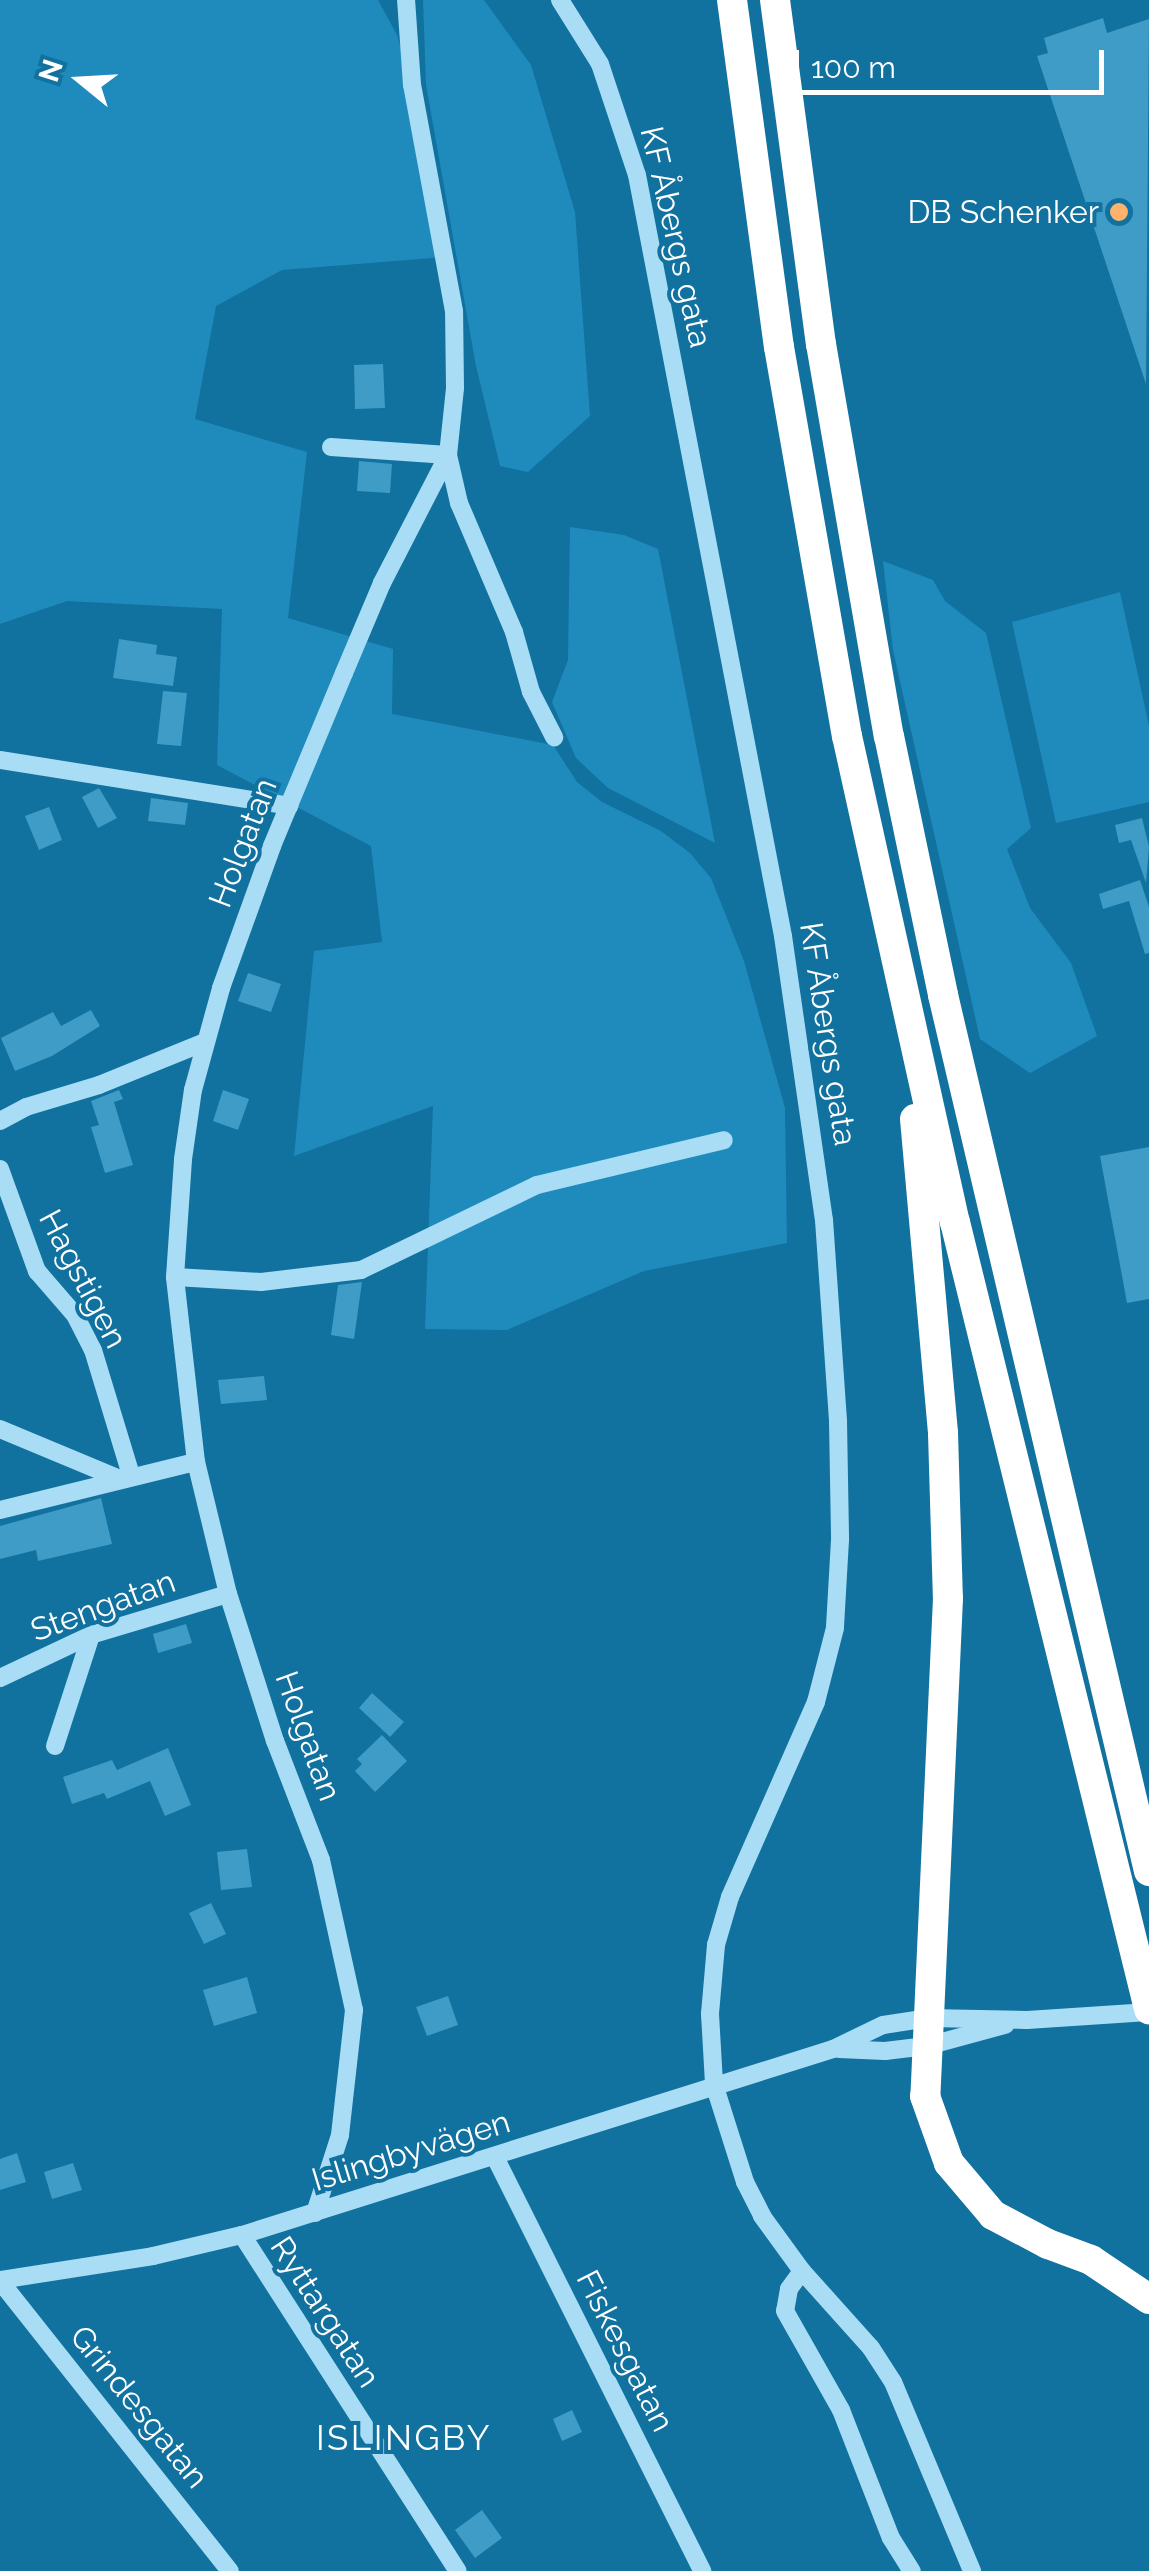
<!DOCTYPE html>
<meta charset="utf-8">
<style>
body{margin:0}
#map{position:relative;width:1149px;height:2571px;overflow:hidden;background:#11719f;font-family:Raleway,sans-serif}
div>[style]{position:absolute}
.green>*{inset:0;background:#1f8bbd}
.building>*{inset:0;background:#3e9cc7}
.minor>*{height:18px;margin:-9px;padding:0 9px;transform-origin:9px;border-radius:9px;background:#a8ddf5}
.highway>*{height:30px;margin:-15px;padding:0 15px;transform-origin:15px;border-radius:15px;background:#fff}
.dots>*{width:28px;height:28px;translate:-50% -50%;box-sizing:border-box;border:5px solid #11719f;border-radius:50%}
span{translate:-50% -50%;white-space:nowrap;text-align:center;line-height:1.15;-webkit-text-stroke:8px #11719f;paint-order:stroke}
.poi-label{font-size:32px;color:#fff}
.right{translate:-100% -50%;text-align:right}
.street-label{font-size:32px;color:#fff}
.neighbourhood-label{font-size:35px;color:#fff;letter-spacing:2.5px}
.north{position:absolute;left:30px;top:30px;width:100px;height:100px;-webkit-text-stroke:8px #11719f;paint-order:stroke;rotate:288deg;font-size:28px;font-weight:700;line-height:40px;text-align:center;color:#fff}
.north::after{content:'';display:block;margin:auto;width:35px;height:45px;background:#fff;clip-path:polygon(50% 0,100% 100%,50% 72%,0 100%)}
.scale{position:absolute;left:794px;top:50px;width:310px;height:45px;box-sizing:border-box;border:5px solid #fff;border-top:0;padding-left:12px;font-size:30px;line-height:35px;white-space:nowrap;color:#fff;-webkit-text-stroke:8px #11719f;paint-order:stroke}
</style>
<div id="map">
<div class="green">
<i style="clip-path:polygon(0 0,378px 0,397px 35px,412px 85px,445px 257px,282px 270px,216px 306px,195px 419px,307px 452px,288px 618px,393px 649px,392px 714px,553px 745px,577px 782px,602px 802px,661px 831px,690px 853px,711px 878px,744px 961px,785px 1108px,787px 1243px,644px 1271px,507px 1330px,425px 1329px,433px 1106px,294px 1156px,314px 951px,382px 942px,371px 846px,217px 765px,222px 609px,67px 601px,0 624px)"></i>
<i style="clip-path:polygon(423px 0,484px 0,531px 65px,575px 212px,590px 416px,528px 472px,500px 466px,476px 366px,426px 85px)"></i>
<i style="clip-path:polygon(570px 527px,624px 535px,658px 549px,715px 843px,608px 788px,576px 758px,552px 702px,568px 660px)"></i>
<i style="clip-path:polygon(883px 561px,933px 580px,945px 601px,986px 633px,1031px 828px,1007px 849px,1030px 908px,1071px 963px,1097px 1036px,1030px 1073px,980px 1039px,893px 650px)"></i>
<i style="clip-path:polygon(1120px 592px,1149px 726px,1149px 802px,1056px 823px,1012px 622px)"></i>
</div>
<div class="building">
<i style="clip-path:polygon(1103px 18px,1107px 33px,1149px 19px,1146px 384px,1037px 56px,1048px 53px,1044px 38px)"></i>
<i style="clip-path:polygon(383px 364px,385px 408px,355px 409px,354px 365px)"></i>
<i style="clip-path:polygon(359px 461px,392px 464px,390px 493px,357px 491px)"></i>
<i style="clip-path:polygon(119px 639px,157px 645px,156px 654px,177px 657px,173px 686px,113px 678px)"></i>
<i style="clip-path:polygon(163px 691px,187px 693px,181px 746px,157px 744px)"></i>
<i style="clip-path:polygon(99px 788px,117px 818px,98px 828px,82px 797px)"></i>
<i style="clip-path:polygon(151px 798px,188px 803px,185px 825px,148px 821px)"></i>
<i style="clip-path:polygon(49px 807px,62px 840px,39px 850px,25px 816px)"></i>
<i style="clip-path:polygon(1142px 818px,1149px 847px,1146px 883px,1131px 840px,1119px 843px,1115px 825px)"></i>
<i style="clip-path:polygon(1140px 880px,1149px 907px,1149px 953px,1145px 954px,1129px 901px,1103px 909px,1099px 894px)"></i>
<i style="clip-path:polygon(248px 973px,281px 984px,271px 1012px,238px 1001px)"></i>
<i style="clip-path:polygon(91px 1010px,100px 1026px,52px 1056px,15px 1071px,1px 1038px,53px 1012px,61px 1026px)"></i>
<i style="clip-path:polygon(119px 1090px,123px 1099px,114px 1102px,133px 1165px,105px 1173px,91px 1127px,99px 1125px,91px 1101px)"></i>
<i style="clip-path:polygon(223px 1090px,249px 1099px,238px 1130px,213px 1121px)"></i>
<i style="clip-path:polygon(1149px 1147px,1149px 1299px,1127px 1303px,1100px 1156px)"></i>
<i style="clip-path:polygon(362px 1282px,354px 1339px,331px 1335px,338px 1285px)"></i>
<i style="clip-path:polygon(264px 1376px,267px 1400px,221px 1404px,218px 1380px)"></i>
<i style="clip-path:polygon(101px 1498px,112px 1544px,38px 1561px,36px 1550px,0 1559px,0 1526px)"></i>
<i style="clip-path:polygon(186px 1624px,192px 1643px,158px 1653px,153px 1634px)"></i>
<i style="clip-path:polygon(372px 1693px,404px 1722px,390px 1737px,359px 1708px)"></i>
<i style="clip-path:polygon(382px 1735px,407px 1761px,375px 1792px,355px 1771px,362px 1764px,357px 1759px)"></i>
<i style="clip-path:polygon(168px 1748px,191px 1805px,165px 1816px,150px 1781px,107px 1799px,104px 1793px,72px 1804px,63px 1777px,112px 1760px,117px 1770px)"></i>
<i style="clip-path:polygon(247px 1849px,252px 1887px,221px 1890px,217px 1852px)"></i>
<i style="clip-path:polygon(211px 1903px,226px 1934px,204px 1944px,189px 1913px)"></i>
<i style="clip-path:polygon(247px 1977px,257px 2013px,214px 2026px,203px 1990px)"></i>
<i style="clip-path:polygon(448px 1996px,458px 2025px,427px 2036px,416px 2007px)"></i>
<i style="clip-path:polygon(17px 2153px,26px 2182px,0 2190px,0 2159px)"></i>
<i style="clip-path:polygon(73px 2163px,82px 2190px,52px 2199px,44px 2172px)"></i>
<i style="clip-path:polygon(572px 2410px,582px 2432px,562px 2441px,553px 2419px)"></i>
<i style="clip-path:polygon(482px 2510px,502px 2538px,475px 2558px,455px 2530px)"></i>
</div>
<div class="minor">
<i style="left:560px;top:0;width:75px;rotate:58deg"></i>
<i style="left:600px;top:64px;width:117px;rotate:71.6deg"></i>
<i style="left:637px;top:175px;width:775px;rotate:79.14deg"></i>
<i style="left:783px;top:936px;width:287px;rotate:81.8deg"></i>
<i style="left:824px;top:1220px;width:201px;rotate:86deg"></i>
<i style="left:838px;top:1421px;width:119px;rotate:89deg"></i>
<i style="left:840px;top:1540px;width:88px;rotate:93.3deg"></i>
<i style="left:835px;top:1628px;width:76px;rotate:104.4deg"></i>
<i style="left:816px;top:1702px;width:213px;rotate:113.8deg"></i>
<i style="left:730px;top:1897px;width:50px;rotate:106.3deg"></i>
<i style="left:716px;top:1945px;width:69px;rotate:95deg"></i>
<i style="left:710px;top:2014px;width:70px;rotate:86.7deg"></i>
<i style="left:714px;top:2084px;width:103px;rotate:72.4deg"></i>
<i style="left:745px;top:2182px;width:38px;rotate:63deg"></i>
<i style="left:762px;top:2216px;width:68px;rotate:54deg"></i>
<i style="left:802px;top:2271px;width:103px;rotate:48.1deg"></i>
<i style="left:871px;top:2348px;width:40px;rotate:57.1deg"></i>
<i style="left:893px;top:2382px;width:205px;rotate:67.3deg"></i>
<i style="left:331px;top:447px;width:117px;rotate:3.9deg"></i>
<i style="left:448px;top:455px;width:49px;rotate:77.1deg"></i>
<i style="left:459px;top:503px;width:140px;rotate:66.9deg"></i>
<i style="left:514px;top:632px;width:62px;rotate:74.2deg"></i>
<i style="left:531px;top:692px;width:51px;rotate:62.9deg"></i>
<i style="left:0;top:760px;width:293px;rotate:9deg"></i>
<i style="left:0;top:1121px;width:30px;rotate:-28deg"></i>
<i style="left:26px;top:1107px;width:76px;rotate:-16.8deg"></i>
<i style="left:99px;top:1085px;width:114px;rotate:-22.1deg"></i>
<i style="left:0;top:1169px;width:109px;rotate:70.1deg"></i>
<i style="left:37px;top:1271px;width:58px;rotate:49.2deg"></i>
<i style="left:75px;top:1315px;width:39px;rotate:63deg"></i>
<i style="left:93px;top:1350px;width:131px;rotate:73.1deg"></i>
<i style="left:175px;top:1277px;width:86px;rotate:3.3deg"></i>
<i style="left:261px;top:1282px;width:101px;rotate:-6.8deg"></i>
<i style="left:361px;top:1270px;width:195px;rotate:-25.8deg"></i>
<i style="left:537px;top:1185px;width:192px;rotate:-13.5deg"></i>
<i style="left:0;top:1429px;width:128px;rotate:22.6deg"></i>
<i style="left:0;top:1510px;width:202px;rotate:-13.8deg"></i>
<i style="left:0;top:1678px;width:101px;rotate:-25.3deg"></i>
<i style="left:91px;top:1635px;width:143px;rotate:-16.7deg"></i>
<i style="left:55px;top:1746px;width:117px;rotate:-72deg"></i>
<i style="left:839px;top:2049px;width:46px;rotate:2.5deg"></i>
<i style="left:885px;top:2051px;width:42px;rotate:-6.8deg"></i>
<i style="left:927px;top:2046px;width:81px;rotate:-15.1deg"></i>
<i style="left:495px;top:2157px;width:463px;rotate:63.4deg"></i>
<i style="left:315px;top:2213px;width:82px;rotate:-72.2deg"></i>
<i style="left:340px;top:2135px;width:126px;rotate:-83.6deg"></i>
<i style="left:354px;top:2010px;width:154px;rotate:-102.4deg"></i>
<i style="left:321px;top:1860px;width:128px;rotate:-111.1deg"></i>
<i style="left:275px;top:1741px;width:154px;rotate:-107.7deg"></i>
<i style="left:228px;top:1594px;width:136px;rotate:-103.6deg"></i>
<i style="left:196px;top:1462px;width:186px;rotate:-96.5deg"></i>
<i style="left:175px;top:1277px;width:118px;rotate:-86.1deg"></i>
<i style="left:183px;top:1159px;width:70px;rotate:-81.8deg"></i>
<i style="left:193px;top:1090px;width:106px;rotate:-74.6deg"></i>
<i style="left:221px;top:988px;width:151px;rotate:-70.2deg"></i>
<i style="left:272px;top:846px;width:187px;rotate:-67.4deg"></i>
<i style="left:344px;top:673px;width:98px;rotate:-67.1deg"></i>
<i style="left:382px;top:583px;width:144px;rotate:-62.7deg"></i>
<i style="left:448px;top:455px;width:67px;rotate:-84deg"></i>
<i style="left:455px;top:388px;width:77px;rotate:-90.7deg"></i>
<i style="left:454px;top:311px;width:230px;rotate:-100.5deg"></i>
<i style="left:412px;top:85px;width:85px;rotate:-94deg"></i>
<i style="left:242px;top:2235px;width:399px;rotate:57.3deg"></i>
<i style="left:802px;top:2271px;width:22px;rotate:126deg"></i>
<i style="left:789px;top:2289px;width:22px;rotate:100deg"></i>
<i style="left:785px;top:2311px;width:114px;rotate:60.5deg"></i>
<i style="left:841px;top:2410px;width:137px;rotate:68.7deg"></i>
<i style="left:891px;top:2538px;width:39px;rotate:58deg"></i>
<i style="left:0;top:2280px;width:155px;rotate:-8.9deg"></i>
<i style="left:153px;top:2256px;width:91px;rotate:-13.3deg"></i>
<i style="left:242px;top:2235px;width:620px;rotate:-17.47deg"></i>
<i style="left:833px;top:2049px;width:55px;rotate:-25.6deg"></i>
<i style="left:883px;top:2025px;width:47px;rotate:-8.7deg"></i>
<i style="left:929px;top:2018px;width:98px;rotate:1.2deg"></i>
<i style="left:1027px;top:2020px;width:122px;rotate:-3.8deg"></i>
<i style="left:0;top:2281px;width:370px;rotate:51.6deg"></i>
</div>
<div class="highway">
<i style="left:732px;top:0;width:350px;rotate:82.3deg"></i>
<i style="left:779px;top:347px;width:395px;rotate:80.1deg"></i>
<i style="left:847px;top:736px;width:498px;rotate:77.5deg"></i>
<i style="left:955px;top:1222px;width:811px;rotate:76.15deg"></i>
<i style="left:775px;top:0;width:347px;rotate:82.4deg"></i>
<i style="left:821px;top:344px;width:398px;rotate:80.2deg"></i>
<i style="left:889px;top:736px;width:265px;rotate:78.2deg"></i>
<i style="left:943px;top:995px;width:900px;rotate:76.77deg"></i>
<i style="left:915px;top:1119px;width:315px;rotate:84.9deg"></i>
<i style="left:943px;top:1433px;width:165px;rotate:88.3deg"></i>
<i style="left:948px;top:1598px;width:499px;rotate:92.6deg"></i>
<i style="left:925px;top:2096px;width:71px;rotate:70.3deg"></i>
<i style="left:949px;top:2163px;width:68px;rotate:49.8deg"></i>
<i style="left:993px;top:2215px;width:62px;rotate:27.8deg"></i>
<i style="left:1048px;top:2244px;width:46px;rotate:20.4deg"></i>
<i style="left:1091px;top:2260px;width:70px;rotate:33.9deg"></i>
</div>
<div class="dots">
<i style="left:1119px;top:212px;background:#ffb26c"></i>
</div>
<div class="poi-label">
<span class="right" style="left:1099px;top:212px">DB Schenker</span>
</div>
<div class="street-label">
<span style="left:676px;top:237px;rotate:77deg">KF Åbergs gata</span>
<span style="left:243px;top:843px;rotate:-69deg">Holgatan</span>
<span style="left:828px;top:1034px;rotate:81deg">KF Åbergs gata</span>
<span style="left:83px;top:1279px;rotate:62deg">Hagstigen</span>
<span style="left:103px;top:1606px;rotate:-20deg">Stengatan</span>
<span style="left:308px;top:1736px;rotate:70deg">Holgatan</span>
<span style="left:411px;top:2151px;rotate:-17deg">Islingbyvägen</span>
<span style="left:325px;top:2312px;rotate:57deg">Ryttargatan</span>
<span style="left:625px;top:2351px;rotate:63deg">Fiskesgatan</span>
<span style="left:139px;top:2407px;rotate:51deg">Grindesgatan</span>
</div>
<div class="neighbourhood-label">
<span style="left:404px;top:2438px">ISLINGBY</span>
</div>
<div class="north">N</div>
<div class="scale">100 m</div>
</div>
